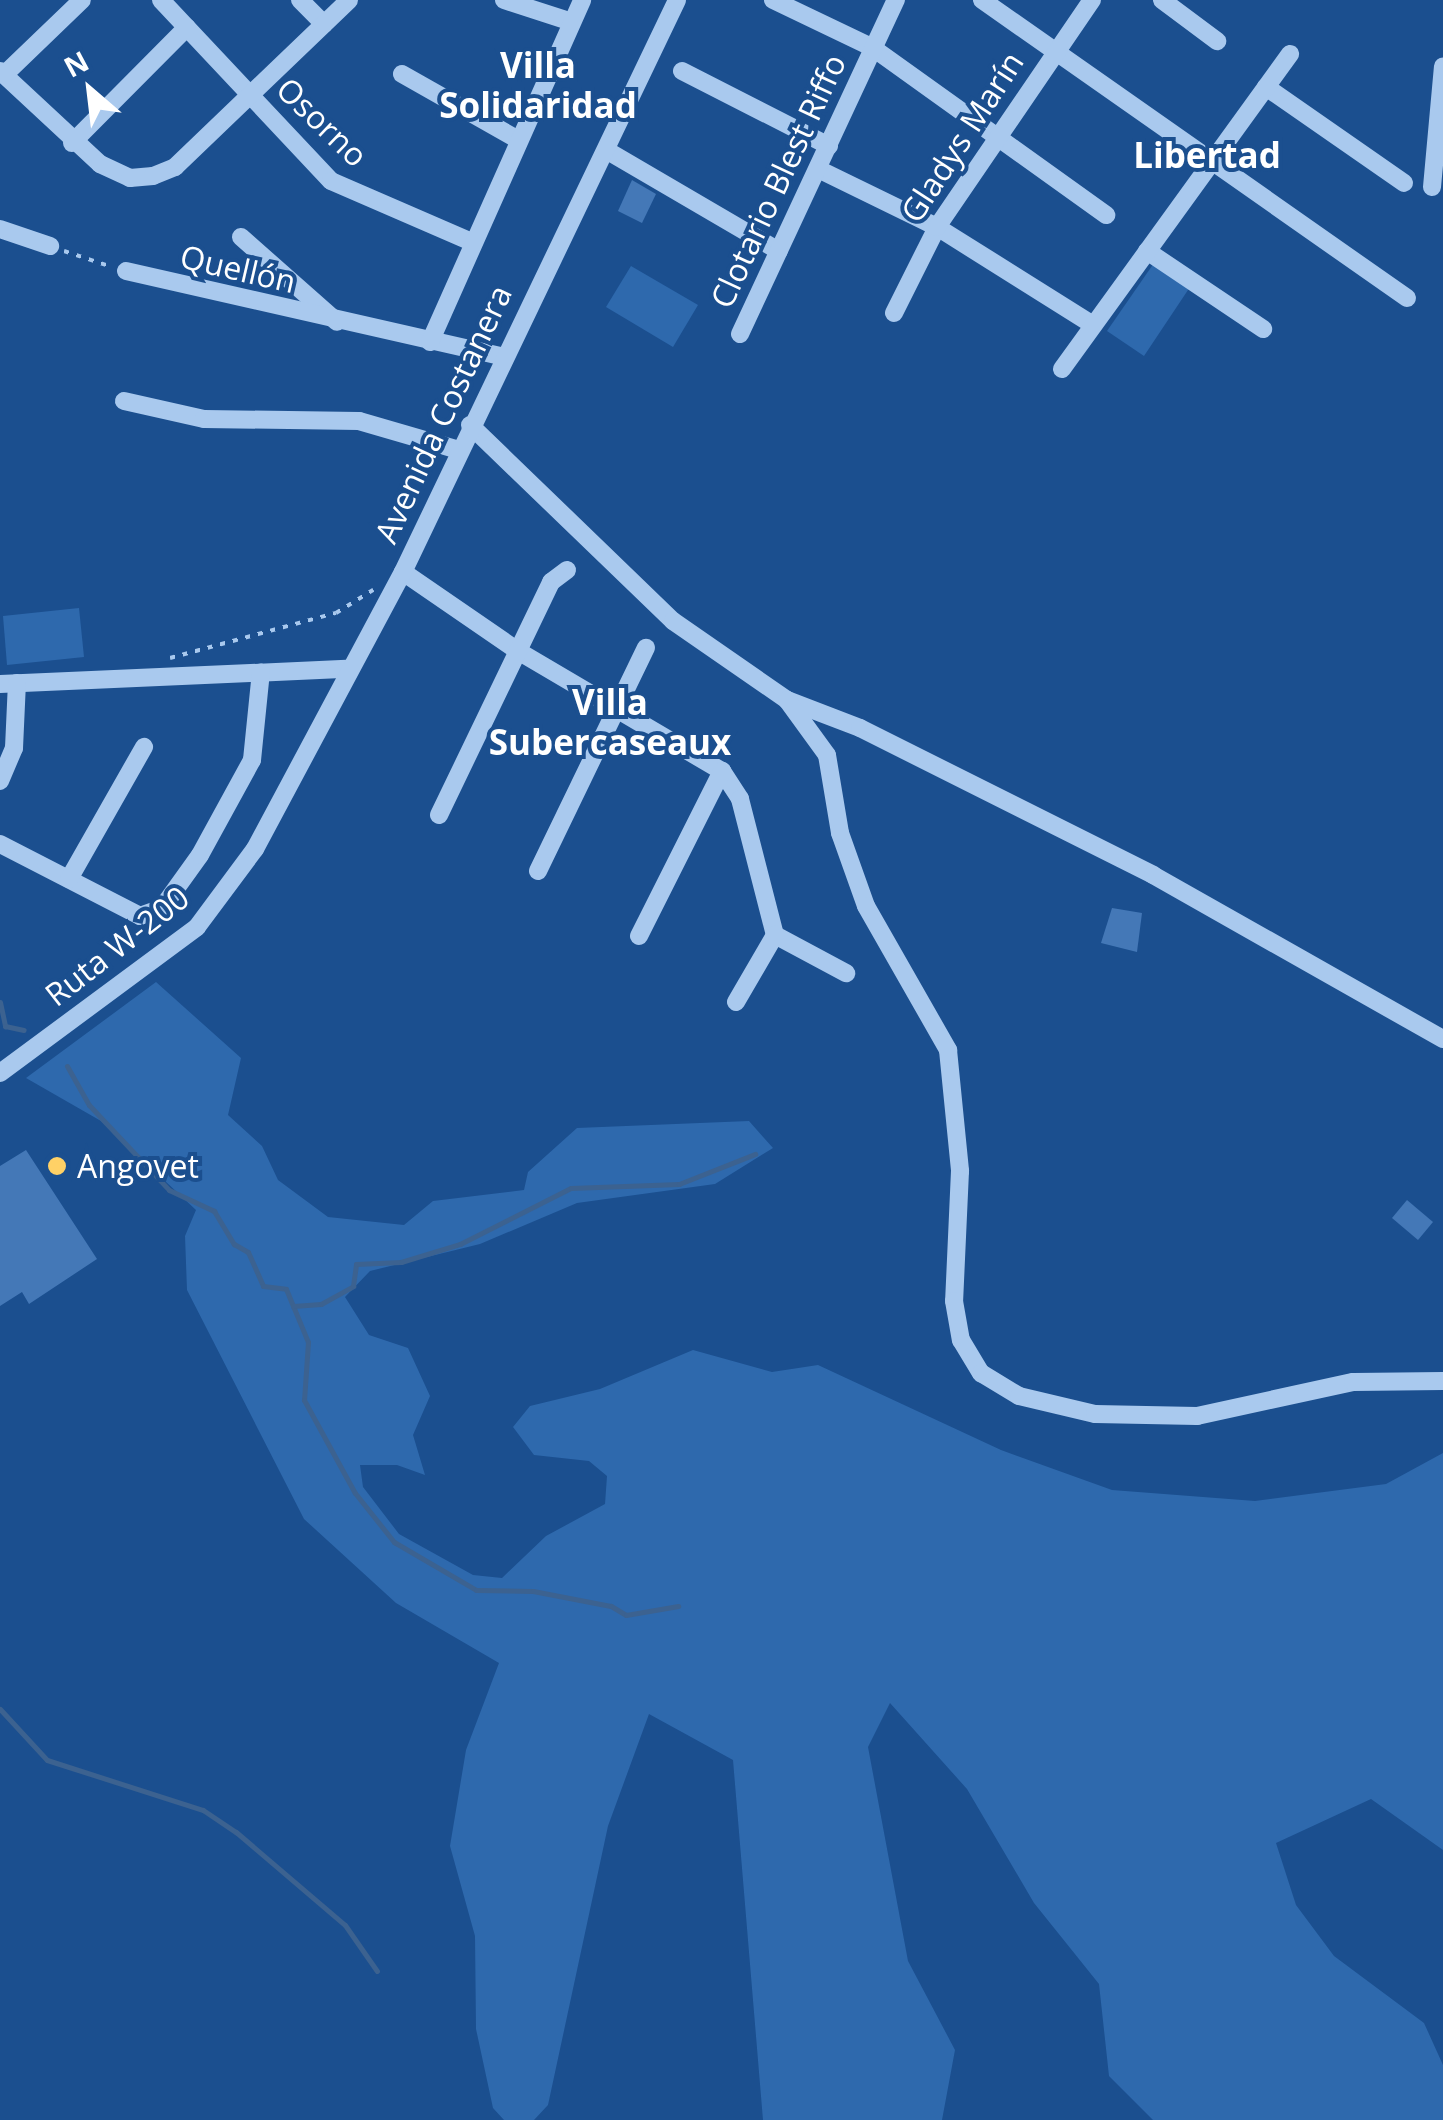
<!DOCTYPE html>
<meta charset="utf-8">
<style>
body{margin:0}
#map{position:relative;width:1443px;height:2120px;overflow:hidden;background:#1b4f8f;font-family:"Open Sans",sans-serif}
div>[style]{position:absolute}
.green>*{inset:0;background:#2e69ad}
.stream>*{height:5px;margin:-2.5px;padding:0 2.5px;transform-origin:2.5px;border-radius:2.5px;background:#3c6290}
.building>*{inset:0;background:#4478b7}
.path>*{height:4px;margin-top:-2px;transform-origin:0;background:repeating-linear-gradient(90deg,#a9c9ee 0 5px,transparent 0 13px)}
.minor>*{height:18px;margin:-9px;padding:0 9px;transform-origin:9px;border-radius:9px;background:#a9c9ee}
.dots>*{width:28px;height:28px;translate:-50% -50%;box-sizing:border-box;border:5px solid #1b4f8f;border-radius:50%}
span{translate:-50% -50%;white-space:nowrap;text-align:center;line-height:1.15;-webkit-text-stroke:8px #1b4f8f;paint-order:stroke}
.street-label{font-size:32px;color:#fff}
.poi-label{font-size:32px;color:#fff}
.left{translate:0 -50%;text-align:left}
.neighbourhood-label{font-size:35px;color:#fff;font-weight:700}
.north{position:absolute;left:40px;top:40px;width:100px;height:100px;-webkit-text-stroke:8px #1b4f8f;paint-order:stroke;rotate:332deg;font-size:28px;font-weight:700;line-height:40px;text-align:center;color:#fff}
.north::after{content:'';display:block;margin:auto;width:35px;height:45px;background:#fff;clip-path:polygon(50% 0,100% 100%,50% 72%,0 100%)}
</style>
<div id="map">
<div class="green">
<i style="clip-path:polygon(1154px 263px,1190px 287px,1144px 356px,1107px 331px)"></i>
<i style="clip-path:polygon(631px 266px,698px 305px,673px 347px,606px 307px)"></i>
<i style="clip-path:polygon(79px 608px,84px 657px,7px 665px,3px 616px)"></i>
<i style="clip-path:polygon(156px 982px,241px 1058px,228px 1115px,262px 1146px,278px 1180px,328px 1217px,404px 1225px,433px 1201px,524px 1190px,528px 1172px,577px 1128px,749px 1121px,773px 1148px,715px 1184px,577px 1203px,480px 1244px,370px 1271px,345px 1297px,369px 1335px,408px 1348px,430px 1396px,413px 1435px,425px 1475px,397px 1465px,360px 1465px,363px 1487px,399px 1534px,473px 1575px,502px 1578px,546px 1536px,605px 1504px,607px 1476px,589px 1461px,534px 1455px,513px 1427px,530px 1406px,600px 1389px,693px 1350px,772px 1372px,818px 1365px,1001px 1450px,1112px 1490px,1255px 1501px,1386px 1484px,1443px 1453px,1443px 1850px,1371px 1799px,1276px 1843px,1296px 1905px,1334px 1956px,1424px 2023px,1443px 2065px,1443px 2120px,1153px 2120px,1109px 2076px,1099px 1984px,1034px 1903px,967px 1789px,890px 1703px,868px 1747px,908px 1961px,955px 2050px,942px 2120px,763px 2120px,733px 1760px,649px 1714px,608px 1826px,548px 2105px,534px 2120px,504px 2120px,493px 2108px,476px 2029px,475px 1936px,450px 1846px,466px 1750px,499px 1663px,396px 1603px,304px 1519px,187px 1290px,185px 1236px,196px 1210px,101px 1121px,26px 1078px)"></i>
</div>
<div class="stream">
<i style="left:0;top:1002px;width:25px;rotate:78deg"></i>
<i style="left:5px;top:1026px;width:19px;rotate:12deg"></i>
<i style="left:67px;top:1066px;width:45px;rotate:60.6deg"></i>
<i style="left:89px;top:1105px;width:117px;rotate:46.7deg"></i>
<i style="left:169px;top:1190px;width:50px;rotate:25deg"></i>
<i style="left:214px;top:1211px;width:39px;rotate:59deg"></i>
<i style="left:234px;top:1244px;width:16px;rotate:30deg"></i>
<i style="left:248px;top:1252px;width:37px;rotate:66deg"></i>
<i style="left:263px;top:1286px;width:23px;rotate:7deg"></i>
<i style="left:286px;top:1289px;width:57px;rotate:67.5deg"></i>
<i style="left:308px;top:1342px;width:58px;rotate:93.9deg"></i>
<i style="left:304px;top:1400px;width:106px;rotate:61.3deg"></i>
<i style="left:355px;top:1493px;width:63px;rotate:51.5deg"></i>
<i style="left:394px;top:1542px;width:95px;rotate:30.3deg"></i>
<i style="left:476px;top:1590px;width:57px;rotate:1deg"></i>
<i style="left:533px;top:1591px;width:79px;rotate:10.9deg"></i>
<i style="left:611px;top:1606px;width:17px;rotate:31deg"></i>
<i style="left:626px;top:1615px;width:53px;rotate:-9.8deg"></i>
<i style="left:293px;top:1306px;width:28px;rotate:-4deg"></i>
<i style="left:321px;top:1304px;width:37px;rotate:-29deg"></i>
<i style="left:353px;top:1286px;width:22px;rotate:-82deg"></i>
<i style="left:356px;top:1264px;width:45px;rotate:-2.5deg"></i>
<i style="left:401px;top:1262px;width:62px;rotate:-17deg"></i>
<i style="left:460px;top:1244px;width:124px;rotate:-26.8deg"></i>
<i style="left:571px;top:1188px;width:108px;rotate:-2.1deg"></i>
<i style="left:679px;top:1184px;width:82px;rotate:-21.5deg"></i>
<i style="left:0;top:1709px;width:69px;rotate:47.3deg"></i>
<i style="left:47px;top:1760px;width:164px;rotate:17.8deg"></i>
<i style="left:203px;top:1810px;width:40px;rotate:34deg"></i>
<i style="left:236px;top:1832px;width:143px;rotate:40.5deg"></i>
<i style="left:345px;top:1925px;width:56px;rotate:55.2deg"></i>
</div>
<div class="building">
<i style="clip-path:polygon(632px 180px,656px 194px,642px 223px,618px 211px)"></i>
<i style="clip-path:polygon(1112px 908px,1142px 913px,1137px 952px,1101px 943px)"></i>
<i style="clip-path:polygon(26px 1150px,97px 1259px,29px 1304px,22px 1292px,0 1306px,0 1166px)"></i>
<i style="clip-path:polygon(1407px 1200px,1433px 1222px,1418px 1240px,1392px 1218px)"></i>
</div>
<div class="path">
<i style="left:64px;top:251px;width:51px;rotate:18.4deg"></i>
<i style="left:170px;top:658px;width:172px;rotate:-15.2deg"></i>
<i style="left:336px;top:613px;width:44px;rotate:-31.9deg"></i>
</div>
<div class="minor">
<i style="left:161px;top:0;width:248px;rotate:46.8deg"></i>
<i style="left:331px;top:181px;width:154px;rotate:23.4deg"></i>
<i style="left:300px;top:0;width:34px;rotate:45deg"></i>
<i style="left:504px;top:0;width:71px;rotate:17.9deg"></i>
<i style="left:773px;top:0;width:111px;rotate:25.6deg"></i>
<i style="left:873px;top:48px;width:287px;rotate:35.6deg"></i>
<i style="left:982px;top:0;width:519px;rotate:35.04deg"></i>
<i style="left:1162px;top:0;width:69px;rotate:36.7deg"></i>
<i style="left:0;top:71px;width:137px;rotate:42.9deg"></i>
<i style="left:100px;top:164px;width:33px;rotate:25deg"></i>
<i style="left:130px;top:178px;width:23px;rotate:-5deg"></i>
<i style="left:153px;top:176px;width:24px;rotate:-22deg"></i>
<i style="left:175px;top:167px;width:241px;rotate:-43.8deg"></i>
<i style="left:682px;top:71px;width:165px;rotate:27deg"></i>
<i style="left:402px;top:74px;width:132px;rotate:29.5deg"></i>
<i style="left:4px;top:75px;width:108px;rotate:-43.9deg"></i>
<i style="left:1266px;top:87px;width:168px;rotate:34.8deg"></i>
<i style="left:72px;top:143px;width:163px;rotate:-45.2deg"></i>
<i style="left:606px;top:150px;width:200px;rotate:30.3deg"></i>
<i style="left:818px;top:169px;width:132px;rotate:26deg"></i>
<i style="left:937px;top:227px;width:184px;rotate:32.1deg"></i>
<i style="left:1432px;top:187px;width:121px;rotate:-84.8deg"></i>
<i style="left:0;top:229px;width:53px;rotate:18.8deg"></i>
<i style="left:241px;top:237px;width:128px;rotate:41.5deg"></i>
<i style="left:1147px;top:251px;width:140px;rotate:33.9deg"></i>
<i style="left:126px;top:271px;width:385px;rotate:12.8deg"></i>
<i style="left:894px;top:313px;width:96px;rotate:-63.4deg"></i>
<i style="left:937px;top:227px;width:275px;rotate:-55.7deg"></i>
<i style="left:740px;top:334px;width:369px;rotate:-65deg"></i>
<i style="left:430px;top:342px;width:374px;rotate:-66deg"></i>
<i style="left:1062px;top:369px;width:389px;rotate:-54.1deg"></i>
<i style="left:124px;top:401px;width:82px;rotate:12.7deg"></i>
<i style="left:204px;top:419px;width:155px;rotate:0.7deg"></i>
<i style="left:359px;top:421px;width:104px;rotate:16.2deg"></i>
<i style="left:470px;top:425px;width:282px;rotate:44deg"></i>
<i style="left:673px;top:621px;width:139px;rotate:34.7deg"></i>
<i style="left:787px;top:700px;width:78px;rotate:21deg"></i>
<i style="left:860px;top:728px;width:328px;rotate:26.6deg"></i>
<i style="left:1153px;top:875px;width:333px;rotate:29.5deg"></i>
<i style="left:403px;top:572px;width:140px;rotate:34.5deg"></i>
<i style="left:518px;top:651px;width:237px;rotate:30.5deg"></i>
<i style="left:722px;top:771px;width:33px;rotate:57deg"></i>
<i style="left:740px;top:799px;width:140px;rotate:75.6deg"></i>
<i style="left:775px;top:935px;width:81px;rotate:28.2deg"></i>
<i style="left:0;top:684px;width:347px;rotate:-2.5deg"></i>
<i style="left:787px;top:700px;width:68px;rotate:54deg"></i>
<i style="left:827px;top:755px;width:79px;rotate:80.5deg"></i>
<i style="left:840px;top:833px;width:77px;rotate:70.4deg"></i>
<i style="left:866px;top:906px;width:166px;rotate:60.3deg"></i>
<i style="left:948px;top:1050px;width:122px;rotate:84.3deg"></i>
<i style="left:960px;top:1171px;width:130px;rotate:92.6deg"></i>
<i style="left:954px;top:1301px;width:40px;rotate:80deg"></i>
<i style="left:961px;top:1340px;width:39px;rotate:59deg"></i>
<i style="left:981px;top:1373px;width:44px;rotate:31.2deg"></i>
<i style="left:1019px;top:1396px;width:78px;rotate:13.3deg"></i>
<i style="left:1095px;top:1414px;width:102px;rotate:1.1deg"></i>
<i style="left:1197px;top:1416px;width:160px;rotate:-12.3deg"></i>
<i style="left:1353px;top:1382px;width:90px;rotate:-0.6deg"></i>
<i style="left:0;top:781px;width:36px;rotate:-67deg"></i>
<i style="left:14px;top:748px;width:65px;rotate:-87.4deg"></i>
<i style="left:439px;top:815px;width:259px;rotate:-64.3deg"></i>
<i style="left:551px;top:582px;width:20px;rotate:-37deg"></i>
<i style="left:0;top:844px;width:157px;rotate:27.2deg"></i>
<i style="left:140px;top:916px;width:23px;rotate:-20deg"></i>
<i style="left:162px;top:908px;width:65px;rotate:-54.4deg"></i>
<i style="left:200px;top:855px;width:108px;rotate:-61.3deg"></i>
<i style="left:252px;top:760px;width:88px;rotate:-84.2deg"></i>
<i style="left:538px;top:871px;width:248px;rotate:-64.2deg"></i>
<i style="left:69px;top:879px;width:152px;rotate:-60.4deg"></i>
<i style="left:639px;top:936px;width:185px;rotate:-63.3deg"></i>
<i style="left:736px;top:1002px;width:78px;rotate:-59.8deg"></i>
<i style="left:0;top:1073px;width:245px;rotate:-36.5deg"></i>
<i style="left:197px;top:927px;width:97px;rotate:-53.4deg"></i>
<i style="left:255px;top:849px;width:314px;rotate:-61.9deg"></i>
<i style="left:403px;top:572px;width:634px;rotate:-64.4deg"></i>
</div>
<div class="dots">
<i style="left:57px;top:1166px;background:#ffd166"></i>
</div>
<div class="street-label">
<span style="left:322px;top:122px;rotate:44deg">Osorno</span>
<span style="left:962px;top:137px;rotate:-57deg">Gladys Marín</span>
<span style="left:778px;top:181px;rotate:-65deg">Clotario Blest Riffo</span>
<span style="left:238px;top:269px;rotate:13deg">Quellón</span>
<span style="left:443px;top:414px;rotate:-65deg">Avenida Costanera</span>
<span style="left:117px;top:946px;rotate:-38deg">Ruta W-200</span>
</div>
<div class="poi-label">
<span class="left" style="left:77px;top:1166px">Angovet</span>
</div>
<div class="neighbourhood-label">
<span style="left:538px;top:85px">Villa<br>Solidaridad</span>
<span style="left:1207px;top:155px">Libertad</span>
<span style="left:610px;top:722px">Villa<br>Subercaseaux</span>
</div>
<div class="north">N</div>
</div>
